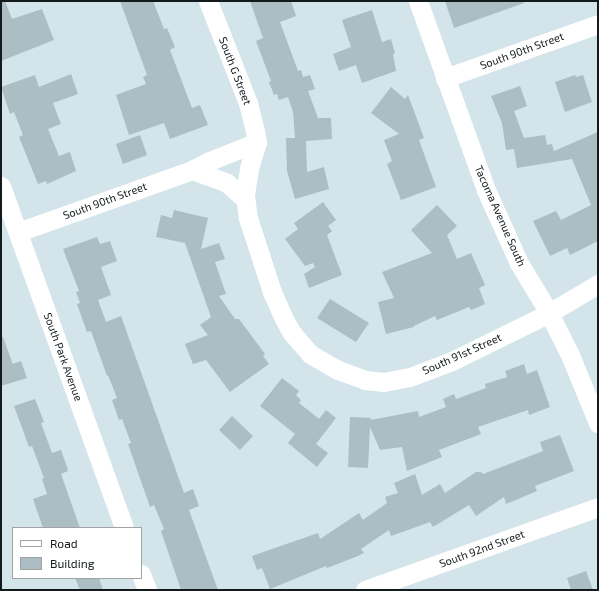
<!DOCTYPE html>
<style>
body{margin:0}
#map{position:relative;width:599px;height:591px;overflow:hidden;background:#d3e4ea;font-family:"Exo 2",sans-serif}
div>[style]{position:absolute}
.building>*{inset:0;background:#acbec3}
.minor>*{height:19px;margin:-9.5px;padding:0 9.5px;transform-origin:9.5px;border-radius:9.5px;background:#fff}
span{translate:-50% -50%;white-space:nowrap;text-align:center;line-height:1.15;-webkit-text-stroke:3px #fff;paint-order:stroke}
.street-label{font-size:11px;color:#131a1c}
.frame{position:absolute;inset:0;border:2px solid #131a1c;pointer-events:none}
.legend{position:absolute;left:12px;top:527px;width:130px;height:52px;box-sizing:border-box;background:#fff;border:1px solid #a1a3a4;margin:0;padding:5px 7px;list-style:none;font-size:12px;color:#131a1c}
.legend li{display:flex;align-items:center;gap:8px;height:20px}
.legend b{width:20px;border:1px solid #a1a3a4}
</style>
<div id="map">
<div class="building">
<i style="clip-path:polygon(1px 1px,5px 1px,12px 19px,42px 9px,54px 40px,1px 61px)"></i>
<i style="clip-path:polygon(120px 1px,153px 1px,164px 29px,167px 28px,175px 47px,170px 50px,192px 108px,200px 105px,208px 125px,170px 139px,164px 123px,129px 135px,116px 95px,146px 84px,143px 77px,147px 75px)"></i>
<i style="clip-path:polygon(250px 1px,291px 1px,296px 16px,280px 22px,298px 71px,301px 70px,303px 77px,310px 75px,315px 89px,308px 91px,318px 118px,331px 118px,332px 139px,306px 141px,307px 172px,324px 167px,329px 189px,295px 199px,287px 171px,286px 138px,295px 138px,293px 112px,288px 97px,279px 100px,277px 94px,274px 95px,269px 82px,271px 81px,256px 41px,263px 38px)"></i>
<i style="clip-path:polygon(445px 1px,524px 1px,524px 3px,454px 28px)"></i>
<i style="clip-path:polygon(372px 10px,382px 42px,391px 39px,395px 53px,393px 54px,396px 71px,362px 83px,356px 65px,339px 71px,333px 54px,351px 47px,342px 20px)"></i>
<i style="clip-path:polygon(71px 74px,78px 94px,53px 103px,61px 124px,48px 129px,59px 156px,70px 152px,76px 171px,47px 184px,46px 181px,38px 184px,19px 137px,23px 135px,14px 112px,10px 114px,1px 87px,35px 75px,39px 87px)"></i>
<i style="clip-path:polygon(575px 75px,576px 77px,583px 75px,592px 102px,565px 112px,555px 82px)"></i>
<i style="clip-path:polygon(520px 86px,527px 106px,514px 111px,524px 138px,545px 135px,547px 145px,552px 144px,554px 151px,598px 132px,598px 241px,570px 255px,567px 248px,550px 256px,533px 221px,556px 211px,561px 220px,591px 205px,572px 159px,517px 168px,514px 149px,506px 150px,502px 123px,491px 96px)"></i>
<i style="clip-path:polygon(391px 87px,405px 99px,408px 95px,424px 138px,419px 140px,436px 187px,401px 200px,387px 164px,392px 161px,384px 140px,399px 134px,371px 113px)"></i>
<i style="clip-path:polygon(140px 135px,147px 155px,123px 164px,116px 144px)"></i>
<i style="clip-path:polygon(323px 202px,336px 220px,328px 226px,332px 231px,327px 235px,342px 275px,309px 288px,304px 274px,315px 267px,313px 263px,305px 266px,285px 239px,298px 229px,294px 223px)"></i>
<i style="clip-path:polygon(437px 205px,457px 226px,447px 235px,457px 259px,471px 253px,485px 285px,479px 288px,485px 304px,471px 310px,469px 307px,437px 320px,435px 316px,414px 326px,414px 327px,386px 334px,378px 302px,394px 298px,382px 272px,432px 253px,411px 230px)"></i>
<i style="clip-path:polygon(174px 210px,208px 218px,201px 249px,219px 243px,225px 259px,215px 262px,226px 294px,219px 296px,235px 319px,239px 319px,265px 354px,263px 356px,269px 364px,230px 392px,206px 360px,193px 364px,185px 344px,208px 335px,200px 325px,211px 317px,185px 243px,156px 237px,161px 215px,172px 218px)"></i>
<i style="clip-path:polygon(97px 237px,100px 244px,110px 241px,117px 261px,101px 267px,111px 295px,98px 300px,106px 322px,121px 316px,184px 493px,193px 489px,199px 506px,189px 510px,218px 590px,181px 590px,161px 531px,164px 529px,154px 505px,150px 507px,128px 444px,131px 443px,122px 419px,119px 420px,112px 400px,117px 398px,108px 375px,107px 376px,91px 331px,87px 332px,77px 304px,80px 303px,76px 292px,79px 291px,63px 249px)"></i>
<i style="clip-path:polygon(330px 299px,369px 323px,356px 342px,317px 318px)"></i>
<i style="clip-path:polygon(3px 337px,12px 362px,12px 364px,21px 361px,27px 378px,1px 386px,1px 338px)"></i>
<i style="clip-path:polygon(524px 364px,527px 374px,537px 370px,550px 407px,529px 415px,528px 410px,478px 427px,481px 434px,439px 450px,442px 457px,407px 471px,402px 447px,380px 450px,370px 427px,368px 468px,348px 467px,350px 417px,371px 418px,371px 420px,418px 411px,419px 417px,446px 407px,443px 399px,454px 394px,456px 399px,486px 388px,485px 384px,507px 377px,505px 371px)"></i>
<i style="clip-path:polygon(282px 378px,299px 391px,296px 395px,301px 400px,299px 403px,319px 419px,326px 410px,336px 418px,316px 444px,328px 453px,317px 467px,288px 443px,295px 434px,260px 406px)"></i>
<i style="clip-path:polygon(35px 399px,44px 422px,41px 423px,52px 453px,61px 450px,67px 467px,68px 471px,61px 474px,80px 528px,43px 528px,33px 499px,47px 494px,42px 479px,44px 478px,32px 446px,29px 447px,14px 406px)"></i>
<i style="clip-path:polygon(232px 416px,253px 436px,240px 450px,219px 430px)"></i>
<i style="clip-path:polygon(560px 435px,574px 471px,535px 486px,537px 491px,506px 504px,504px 497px,476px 516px,469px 505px,433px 527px,430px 522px,391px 536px,389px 530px,361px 549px,364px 553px,358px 556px,327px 568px,326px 566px,270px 589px,262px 568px,257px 570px,252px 556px,318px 533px,320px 539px,359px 513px,363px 520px,387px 503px,385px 497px,398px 493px,394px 483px,415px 474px,422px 495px,440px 484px,445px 493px,476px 472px,481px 472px,483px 474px,543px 451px,540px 442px)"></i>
<i style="clip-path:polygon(586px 571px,593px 590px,571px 590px,567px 578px)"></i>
<i style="clip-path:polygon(75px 578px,99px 578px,103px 590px,80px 590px)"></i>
</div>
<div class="minor">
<i style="left:208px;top:1px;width:110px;rotate:68.6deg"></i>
<i style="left:248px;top:103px;width:29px;rotate:76deg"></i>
<i style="left:255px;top:131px;width:11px;rotate:80deg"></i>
<i style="left:257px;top:142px;width:28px;rotate:107deg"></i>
<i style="left:249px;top:169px;width:26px;rotate:99deg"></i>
<i style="left:245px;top:195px;width:23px;rotate:83deg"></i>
<i style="left:248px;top:218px;width:78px;rotate:72deg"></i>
<i style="left:272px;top:292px;width:27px;rotate:66deg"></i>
<i style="left:283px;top:317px;width:18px;rotate:61deg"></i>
<i style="left:292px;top:333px;width:28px;rotate:49deg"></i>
<i style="left:310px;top:354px;width:32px;rotate:30deg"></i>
<i style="left:338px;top:370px;width:29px;rotate:20deg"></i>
<i style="left:365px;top:380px;width:19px;rotate:6deg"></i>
<i style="left:384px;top:382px;width:26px;rotate:-11deg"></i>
<i style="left:410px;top:377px;width:45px;rotate:-20.9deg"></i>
<i style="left:452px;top:361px;width:108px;rotate:-26.3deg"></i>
<i style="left:549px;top:313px;width:57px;rotate:-30.6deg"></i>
<i style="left:418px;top:1px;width:201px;rotate:70.2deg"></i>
<i style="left:486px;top:190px;width:80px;rotate:65.7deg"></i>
<i style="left:519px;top:263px;width:58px;rotate:59deg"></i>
<i style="left:549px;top:313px;width:47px;rotate:63.4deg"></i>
<i style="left:570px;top:355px;width:74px;rotate:67.6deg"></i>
<i style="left:445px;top:78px;width:162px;rotate:-19.4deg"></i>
<i style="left:192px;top:170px;width:37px;rotate:20deg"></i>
<i style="left:227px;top:183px;width:24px;rotate:42deg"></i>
<i style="left:1px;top:186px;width:363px;rotate:70.2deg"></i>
<i style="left:18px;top:232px;width:185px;rotate:-19.6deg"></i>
<i style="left:192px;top:170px;width:17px;rotate:-28deg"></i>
<i style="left:207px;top:162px;width:54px;rotate:-21.8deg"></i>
<i style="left:141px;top:574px;width:17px;rotate:69deg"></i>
<i style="left:365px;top:590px;width:247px;rotate:-19.6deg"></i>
</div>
<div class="street-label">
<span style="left:522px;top:51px;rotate:-20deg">South 90th Street</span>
<span style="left:235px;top:71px;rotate:69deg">South G Street</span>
<span style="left:105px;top:201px;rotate:-20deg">South 90th Street</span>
<span style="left:500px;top:216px;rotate:66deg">Tacoma Avenue South</span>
<span style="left:462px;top:354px;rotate:-24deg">South 91st Street</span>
<span style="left:63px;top:357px;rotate:70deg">South Park Avenue</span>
<span style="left:482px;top:549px;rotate:-20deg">South 92nd Street</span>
</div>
<div class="frame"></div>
<ul class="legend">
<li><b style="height:5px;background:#fff"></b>Road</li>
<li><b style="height:11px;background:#acbec3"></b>Building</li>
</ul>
</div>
